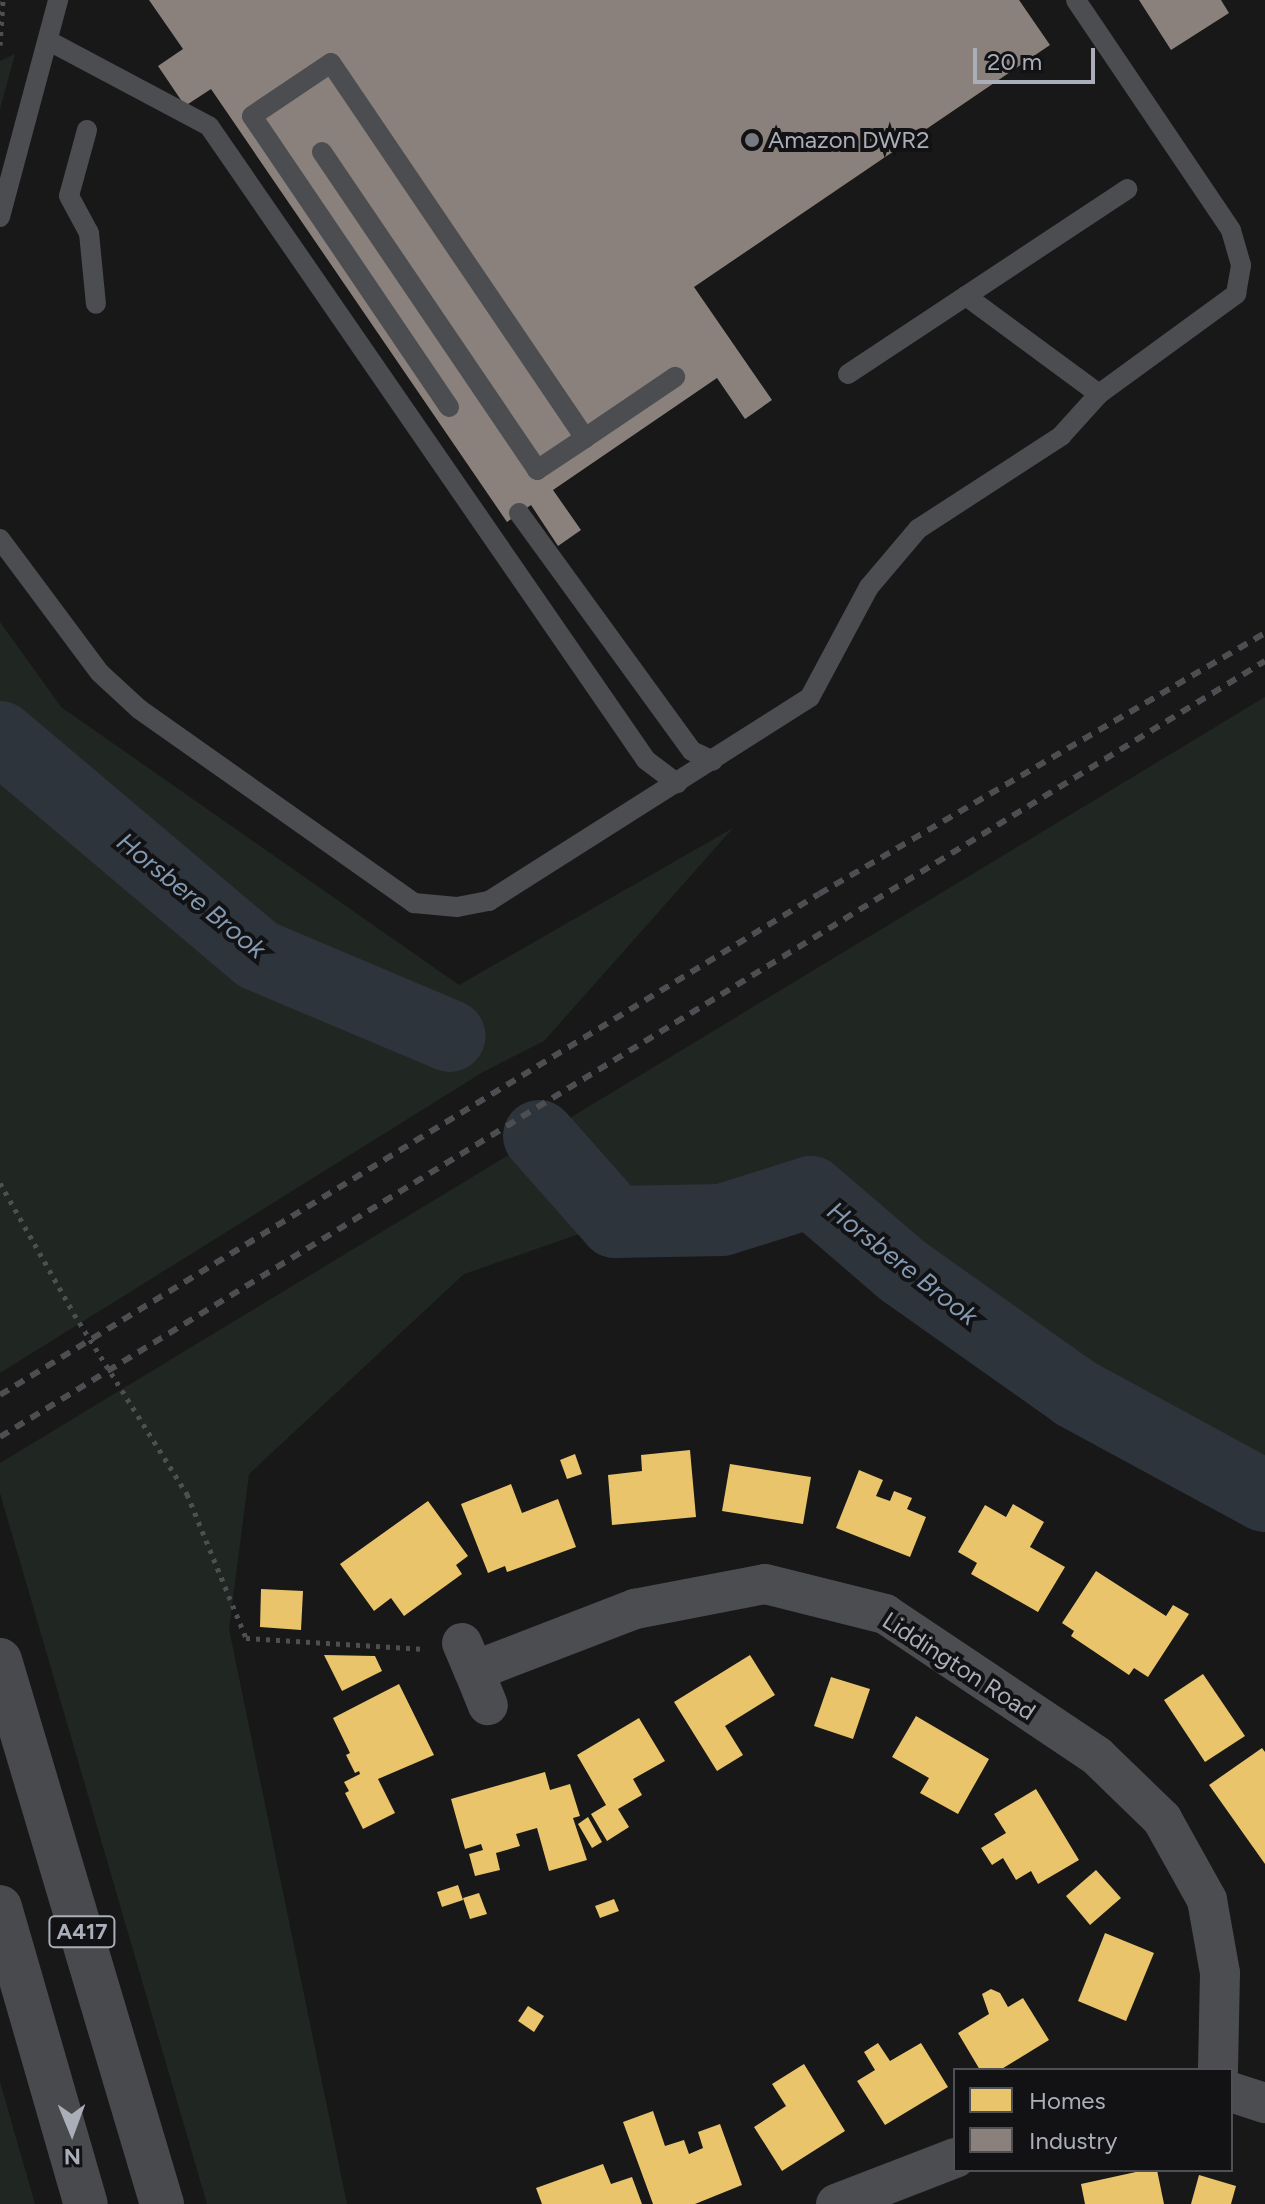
<!DOCTYPE html>
<style>
body{margin:0}
#map{position:relative;width:1265px;height:2204px;overflow:hidden;background:#181818;font-family:Figtree,sans-serif}
div>[style]{position:absolute}
.green>*{inset:0;background:#202722}
.homes>*{inset:0;background:#e9c46a}
.industry>*{inset:0;background:#8a817c}
.river>*{height:72px;margin:-36px;padding:0 36px;transform-origin:36px;border-radius:36px;background:#2e343b}
.path>*{height:5px;margin-top:-2.5px;transform-origin:0;background:repeating-linear-gradient(90deg,#4e4f52 0 4px,transparent 0 10px)}
.lane>*{height:20px;margin:-10px;padding:0 10px;transform-origin:10px;border-radius:10px;background:#4c4d51}
.street>*{height:40px;margin:-20px;padding:0 20px;transform-origin:20px;border-radius:20px;background:#4c4d51}
.highway>*{height:44px;margin:-22px;padding:0 22px;transform-origin:22px;border-radius:22px;background:#494a4d}
.rail>*{height:6px;margin-top:-3px;transform-origin:0;background:repeating-linear-gradient(90deg,#4d4e51 0 10px,transparent 0 18px)}
.dots>*{width:22px;height:22px;translate:-50% -50%;box-sizing:border-box;border:4px solid #121214;border-radius:50%}
span{translate:-50% -50%;white-space:nowrap;text-align:center;line-height:1.15;-webkit-text-stroke:8px #121214;paint-order:stroke}
.shield-label span{padding:2px 6px;background:#121214;border:2px solid;border-radius:6px;-webkit-text-stroke-width:0}
.shield-label{font-size:22px;color:#aaaeb8;font-weight:700}
.poi-label{font-size:24px;color:#aaaeb8}
.left{translate:0 -50%;text-align:left}
.street-label{font-size:24px;color:#aaaeb8}
.water-label{font-size:26px;color:#8399b1;font-style:italic}
.legend{position:absolute;left:953px;top:2068px;width:280px;height:104px;box-sizing:border-box;background:#121214;border:2px solid #4f5056;margin:0;padding:10px 14px;list-style:none;font-size:24px;color:#aaaeb8}
.legend li{display:flex;align-items:center;gap:16px;height:40px}
.legend b{width:40px;border:2px solid #4f5056}
.north{position:absolute;left:32px;top:2092px;width:80px;height:80px;-webkit-text-stroke:6px #121214;paint-order:stroke;rotate:179deg;font-size:22px;font-weight:700;line-height:32px;text-align:center;color:#aaaeb8}
.north::after{content:'';display:block;margin:auto;width:28px;height:36px;background:#aaaeb8;clip-path:polygon(50% 0,100% 100%,50% 72%,0 100%)}
.scale{position:absolute;left:973px;top:48px;width:122px;height:36px;box-sizing:border-box;border:4px solid #aaaeb8;border-top:0;padding-left:10px;font-size:24px;line-height:28px;white-space:nowrap;color:#aaaeb8;-webkit-text-stroke:6px #121214;paint-order:stroke}
</style>
<div id="map">
<div class="green">
<i style="clip-path:polygon(15px 54px,0 109px,0 61px)"></i>
<i style="clip-path:polygon(0 622px,61px 707px,459px 985px,733px 828px,544px 1041px,483px 1072px,0 1373px)"></i>
<i style="clip-path:polygon(1265px 697px,1265px 1496px,1075px 1393px,903px 1271px,811px 1192px,722px 1220px,614px 1222px,464px 1274px,249px 1474px,229px 1629px,347px 2204px,207px 2204px,0 1493px,0 1463px)"></i>
<i style="clip-path:polygon(0 2082px,35px 2204px,0 2204px)"></i>
</div>
<div class="homes">
<i style="clip-path:polygon(690px 1450px,696px 1517px,612px 1525px,608px 1475px,642px 1471px,641px 1455px)"></i>
<i style="clip-path:polygon(575px 1454px,582px 1474px,567px 1479px,560px 1460px)"></i>
<i style="clip-path:polygon(730px 1464px,811px 1477px,803px 1524px,722px 1511px)"></i>
<i style="clip-path:polygon(859px 1470px,883px 1480px,876px 1496px,890px 1501px,894px 1491px,912px 1498px,907px 1509px,926px 1517px,910px 1557px,836px 1528px)"></i>
<i style="clip-path:polygon(511px 1484px,522px 1513px,558px 1499px,576px 1547px,507px 1572px,505px 1566px,488px 1573px,461px 1504px)"></i>
<i style="clip-path:polygon(428px 1501px,468px 1556px,456px 1565px,462px 1574px,404px 1616px,391px 1598px,374px 1611px,340px 1564px)"></i>
<i style="clip-path:polygon(1013px 1504px,1044px 1522px,1030px 1547px,1065px 1567px,1038px 1612px,971px 1574px,977px 1563px,958px 1552px,985px 1505px,1006px 1517px)"></i>
<i style="clip-path:polygon(1096px 1571px,1166px 1616px,1173px 1605px,1189px 1614px,1148px 1677px,1134px 1668px,1129px 1675px,1071px 1636px,1074px 1631px,1062px 1623px)"></i>
<i style="clip-path:polygon(261px 1589px,303px 1591px,301px 1630px,260px 1627px)"></i>
<i style="clip-path:polygon(324px 1655px,375px 1656px,382px 1671px,342px 1691px)"></i>
<i style="clip-path:polygon(750px 1655px,775px 1695px,725px 1726px,743px 1755px,717px 1771px,674px 1702px)"></i>
<i style="clip-path:polygon(1203px 1674px,1245px 1736px,1205px 1762px,1164px 1700px)"></i>
<i style="clip-path:polygon(831px 1677px,870px 1689px,853px 1739px,814px 1726px)"></i>
<i style="clip-path:polygon(399px 1684px,434px 1755px,378px 1779px,395px 1813px,363px 1829px,345px 1793px,349px 1791px,344px 1782px,360px 1774px,359px 1771px,355px 1773px,346px 1755px,350px 1753px,333px 1718px)"></i>
<i style="clip-path:polygon(916px 1716px,989px 1759px,958px 1814px,920px 1793px,929px 1778px,892px 1757px)"></i>
<i style="clip-path:polygon(639px 1718px,665px 1761px,633px 1779px,642px 1795px,618px 1809px,629px 1827px,607px 1841px,591px 1814px,606px 1805px,577px 1755px)"></i>
<i style="clip-path:polygon(1262px 1748px,1265px 1752px,1265px 1864px,1209px 1785px)"></i>
<i style="clip-path:polygon(545px 1772px,550px 1790px,570px 1784px,580px 1816px,573px 1818px,587px 1860px,549px 1871px,537px 1828px,516px 1834px,520px 1846px,496px 1853px,500px 1870px,475px 1876px,469px 1854px,483px 1850px,481px 1844px,465px 1849px,451px 1799px)"></i>
<i style="clip-path:polygon(1036px 1789px,1079px 1860px,1038px 1884px,1031px 1871px,1016px 1880px,1003px 1858px,992px 1865px,981px 1848px,1006px 1833px,994px 1814px)"></i>
<i style="clip-path:polygon(588px 1817px,602px 1842px,592px 1848px,578px 1824px)"></i>
<i style="clip-path:polygon(1096px 1870px,1121px 1898px,1090px 1925px,1066px 1896px)"></i>
<i style="clip-path:polygon(458px 1885px,463px 1900px,442px 1907px,437px 1892px)"></i>
<i style="clip-path:polygon(479px 1893px,487px 1914px,470px 1919px,463px 1898px)"></i>
<i style="clip-path:polygon(614px 1899px,619px 1911px,600px 1918px,595px 1906px)"></i>
<i style="clip-path:polygon(1105px 1933px,1154px 1953px,1126px 2021px,1078px 2001px)"></i>
<i style="clip-path:polygon(991px 1989px,1000px 1993px,1008px 2007px,1023px 1998px,1049px 2040px,1000px 2070px,980px 2070px,958px 2033px,989px 2014px,982px 1994px)"></i>
<i style="clip-path:polygon(528px 2006px,544px 2016px,534px 2032px,518px 2021px)"></i>
<i style="clip-path:polygon(878px 2043px,890px 2061px,921px 2043px,948px 2087px,885px 2125px,857px 2081px,875px 2070px,864px 2052px)"></i>
<i style="clip-path:polygon(804px 2064px,845px 2131px,782px 2171px,754px 2127px,786px 2106px,772px 2084px)"></i>
<i style="clip-path:polygon(653px 2111px,665px 2146px,684px 2140px,689px 2154px,703px 2148px,698px 2132px,720px 2124px,742px 2185px,695px 2204px,653px 2204px,623px 2122px)"></i>
<i style="clip-path:polygon(603px 2164px,611px 2184px,632px 2177px,642px 2204px,542px 2204px,536px 2188px)"></i>
<i style="clip-path:polygon(1145px 2170px,1157px 2170px,1164px 2204px,1085px 2204px,1081px 2184px)"></i>
<i style="clip-path:polygon(1199px 2175px,1236px 2186px,1231px 2204px,1191px 2204px)"></i>
</div>
<div class="industry">
<i style="clip-path:polygon(149px 0,1019px 0,1050px 45px,694px 287px,772px 400px,745px 419px,717px 378px,553px 490px,581px 530px,558px 546px,531px 505px,507px 522px,211px 89px,185px 106px,158px 66px,183px 49px)"></i>
<i style="clip-path:polygon(1139px 0,1221px 0,1229px 13px,1171px 50px)"></i>
</div>
<div class="river">
<i style="left:0;top:737px;width:338px;rotate:40.2deg"></i>
<i style="left:258px;top:955px;width:208px;rotate:22.9deg"></i>
<i style="left:539px;top:1136px;width:115px;rotate:48.5deg"></i>
<i style="left:615px;top:1222px;width:107px;rotate:-1.1deg"></i>
<i style="left:722px;top:1220px;width:93px;rotate:-17.5deg"></i>
<i style="left:811px;top:1192px;width:121px;rotate:40.7deg"></i>
<i style="left:903px;top:1271px;width:211px;rotate:35.3deg"></i>
<i style="left:1075px;top:1393px;width:216px;rotate:28.5deg"></i>
</div>
<div class="path">
<i style="left:0;top:45px;width:45px;rotate:-86.2deg"></i>
<i style="left:0;top:1183px;width:150px;rotate:60.5deg"></i>
<i style="left:74px;top:1314px;width:213px;rotate:57.9deg"></i>
<i style="left:187px;top:1494px;width:156px;rotate:67.7deg"></i>
<i style="left:246px;top:1638px;width:179px;rotate:3.5deg"></i>
</div>
<div class="lane">
<i style="left:49px;top:41px;width:181px;rotate:28deg"></i>
<i style="left:209px;top:126px;width:770px;rotate:55.42deg"></i>
<i style="left:646px;top:760px;width:39px;rotate:37deg"></i>
<i style="left:87px;top:130px;width:68px;rotate:105.3deg"></i>
<i style="left:69px;top:196px;width:42px;rotate:61.6deg"></i>
<i style="left:89px;top:233px;width:71px;rotate:84.4deg"></i>
<i style="left:322px;top:152px;width:384px;rotate:55.9deg"></i>
<i style="left:537px;top:470px;width:58px;rotate:-33.7deg"></i>
<i style="left:0;top:217px;width:225px;rotate:-75deg"></i>
<i style="left:966px;top:296px;width:165px;rotate:36.4deg"></i>
<i style="left:848px;top:374px;width:335px;rotate:-33.5deg"></i>
<i style="left:449px;top:407px;width:351px;rotate:-124.1deg"></i>
<i style="left:252px;top:116px;width:95px;rotate:-33.9deg"></i>
<i style="left:331px;top:63px;width:453px;rotate:55.9deg"></i>
<i style="left:585px;top:438px;width:109px;rotate:-34.1deg"></i>
<i style="left:519px;top:513px;width:294px;rotate:54deg"></i>
<i style="left:692px;top:751px;width:23px;rotate:25deg"></i>
<i style="left:0;top:539px;width:167px;rotate:53.3deg"></i>
<i style="left:100px;top:673px;width:53px;rotate:42.7deg"></i>
<i style="left:139px;top:709px;width:337px;rotate:35.2deg"></i>
<i style="left:414px;top:903px;width:43px;rotate:5.3deg"></i>
<i style="left:457px;top:907px;width:33px;rotate:-11deg"></i>
<i style="left:489px;top:901px;width:380px;rotate:-32.4deg"></i>
<i style="left:810px;top:697px;width:125px;rotate:-61.8deg"></i>
<i style="left:869px;top:587px;width:76px;rotate:-49.8deg"></i>
<i style="left:918px;top:529px;width:171px;rotate:-33deg"></i>
<i style="left:1061px;top:436px;width:57px;rotate:-47.9deg"></i>
<i style="left:1099px;top:394px;width:170px;rotate:-36.1deg"></i>
<i style="left:1236px;top:294px;width:29px;rotate:-80deg"></i>
<i style="left:1241px;top:265px;width:36px;rotate:-106deg"></i>
<i style="left:1231px;top:230px;width:277px;rotate:-124deg"></i>
</div>
<div class="street">
<i style="left:462px;top:1643px;width:30px;rotate:67deg"></i>
<i style="left:474px;top:1671px;width:173px;rotate:-21.1deg"></i>
<i style="left:635px;top:1609px;width:132px;rotate:-10.9deg"></i>
<i style="left:765px;top:1584px;width:124px;rotate:14deg"></i>
<i style="left:885px;top:1614px;width:255px;rotate:33.8deg"></i>
<i style="left:1097px;top:1756px;width:91px;rotate:44.1deg"></i>
<i style="left:1162px;top:1819px;width:93px;rotate:60.9deg"></i>
<i style="left:1207px;top:1900px;width:74px;rotate:79.9deg"></i>
<i style="left:1220px;top:1973px;width:97px;rotate:91.2deg"></i>
<i style="left:474px;top:1671px;width:37px;rotate:68deg"></i>
<i style="left:1231px;top:2092px;width:36px;rotate:18deg"></i>
<i style="left:836px;top:2204px;width:128px;rotate:-21.1deg"></i>
</div>
<div class="highway">
<i style="left:0;top:1660px;width:568px;rotate:73.42deg"></i>
<i style="left:0;top:1907px;width:309px;rotate:73.9deg"></i>
</div>
<div class="rail">
<i style="left:0;top:1395px;width:960px;rotate:-31.46deg"></i>
<i style="left:819px;top:894px;width:517px;rotate:-30.34deg"></i>
<i style="left:0;top:1437px;width:1484px;rotate:-31.53deg"></i>
</div>
<div class="dots">
<i style="left:752px;top:140px;background:#777a80"></i>
</div>
<div class="shield-label">
<span style="left:82px;top:1932px">A417</span>
</div>
<div class="poi-label">
<span class="left" style="left:768px;top:140px">Amazon DWR2</span>
</div>
<div class="street-label">
<span style="left:959px;top:1666px;rotate:33deg">Liddington Road</span>
</div>
<div class="water-label">
<span style="left:191px;top:896px;rotate:39deg">Horsbere Brook</span>
<span style="left:902px;top:1264px;rotate:38deg">Horsbere Brook</span>
</div>
<ul class="legend">
<li><b style="height:22px;background:#e9c46a"></b>Homes</li>
<li><b style="height:22px;background:#8a817c"></b>Industry</li>
</ul>
<div class="north">N</div>
<div class="scale">20 m</div>
</div>
